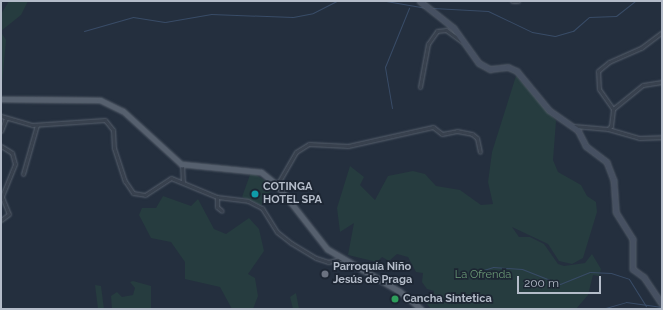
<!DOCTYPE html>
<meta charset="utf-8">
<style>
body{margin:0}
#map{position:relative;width:663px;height:310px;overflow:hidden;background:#242f3e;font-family:Raleway,sans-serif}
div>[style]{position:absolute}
.green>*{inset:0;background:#263c3f}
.round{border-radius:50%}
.stream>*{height:1px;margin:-0.5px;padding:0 0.5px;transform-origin:0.5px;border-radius:0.5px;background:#394c67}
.roads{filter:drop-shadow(0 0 1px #565f6c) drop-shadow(0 0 1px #565f6c)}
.street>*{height:3px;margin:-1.5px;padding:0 1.5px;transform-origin:1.5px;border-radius:1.5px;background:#38414e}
.secondary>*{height:4.5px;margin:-2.25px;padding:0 2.25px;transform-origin:2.25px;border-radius:2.25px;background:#465061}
.primary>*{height:5px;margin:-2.5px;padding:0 2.5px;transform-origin:2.5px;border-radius:2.5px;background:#56606e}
.dots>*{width:11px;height:11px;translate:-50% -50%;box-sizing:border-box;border:2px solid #1d2633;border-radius:50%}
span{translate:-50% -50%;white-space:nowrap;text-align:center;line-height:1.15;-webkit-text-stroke:3.5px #1d2633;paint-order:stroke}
.poi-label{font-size:11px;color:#b4bcc9;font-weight:700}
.left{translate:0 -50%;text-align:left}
.park-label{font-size:11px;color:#6b9a76}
.frame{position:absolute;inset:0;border:2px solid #b4bcc9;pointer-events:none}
.scale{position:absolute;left:517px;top:276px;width:84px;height:18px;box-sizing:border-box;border:2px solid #b4bcc9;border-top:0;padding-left:5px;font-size:12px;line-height:14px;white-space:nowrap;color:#b4bcc9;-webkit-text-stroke:3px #1d2633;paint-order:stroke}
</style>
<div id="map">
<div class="green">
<i style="clip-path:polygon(9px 1px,28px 1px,21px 15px,1px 31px,1px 14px)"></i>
<i style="clip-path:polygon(1px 32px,6px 40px,1px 95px)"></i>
<i style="clip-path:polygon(516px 76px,556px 121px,553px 160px,558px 172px,581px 185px,587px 196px,596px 202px,597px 212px,583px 258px,572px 264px,559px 261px,548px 244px,512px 227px,519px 237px,530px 237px,544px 244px,558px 264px,564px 266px,585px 263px,592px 254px,601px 269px,599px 276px,593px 275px,588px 295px,576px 309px,431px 309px,427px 304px,434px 291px,427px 289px,422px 282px,423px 273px,416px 272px,408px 257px,397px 254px,389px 261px,382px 257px,377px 262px,348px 255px,354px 223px,340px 232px,337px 208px,350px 166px,364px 177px,360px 185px,375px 200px,388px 176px,413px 171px,425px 174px,436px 186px,460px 190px,481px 205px,493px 204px,488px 182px,492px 152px)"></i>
<i style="clip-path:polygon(251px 172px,274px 186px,261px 205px,242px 197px)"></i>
<i style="clip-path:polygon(163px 196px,191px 206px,198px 199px,214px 229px,226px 234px,249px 218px,259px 229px,264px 251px,248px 274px,255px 278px,258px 296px,253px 309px,232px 309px,220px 287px,185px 279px,185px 262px,171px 242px,151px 238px,139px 215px,142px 208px,156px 208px)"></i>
<i style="clip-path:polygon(133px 281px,151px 286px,151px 309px,112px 309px,111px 296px,117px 292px,122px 297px,133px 295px,135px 288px,130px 282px)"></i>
<i style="clip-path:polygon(95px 285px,101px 286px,104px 309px,98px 309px)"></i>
<i style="clip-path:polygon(296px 293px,299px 309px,293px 309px,290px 297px)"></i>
<i class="round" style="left:390px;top:294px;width:10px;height:10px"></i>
</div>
<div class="stream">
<i style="left:386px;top:1px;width:41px;rotate:9.9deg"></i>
<i style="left:433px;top:8px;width:55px;rotate:3.1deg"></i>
<i style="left:488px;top:11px;width:49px;rotate:25.5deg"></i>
<i style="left:532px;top:32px;width:23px;rotate:10deg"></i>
<i style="left:555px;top:36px;width:19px;rotate:-16deg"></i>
<i style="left:573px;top:31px;width:21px;rotate:-41deg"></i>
<i style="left:589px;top:17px;width:27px;rotate:-2deg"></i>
<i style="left:616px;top:16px;width:24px;rotate:-38deg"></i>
<i style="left:84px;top:31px;width:51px;rotate:-15.9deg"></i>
<i style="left:133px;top:17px;width:32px;rotate:9deg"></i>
<i style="left:165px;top:22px;width:47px;rotate:-9.9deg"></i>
<i style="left:211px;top:14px;width:82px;rotate:2.1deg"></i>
<i style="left:293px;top:17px;width:20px;rotate:-11deg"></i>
<i style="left:313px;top:13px;width:27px;rotate:-27deg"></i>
<i style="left:392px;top:108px;width:42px;rotate:-99.7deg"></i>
<i style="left:385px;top:67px;width:64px;rotate:-67.9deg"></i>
<i style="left:477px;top:272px;width:17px;rotate:-17deg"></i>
<i style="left:493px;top:267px;width:29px;rotate:4deg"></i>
<i style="left:522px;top:269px;width:41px;rotate:21.5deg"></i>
<i style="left:560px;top:284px;width:32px;rotate:-22deg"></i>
<i style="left:590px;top:272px;width:21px;rotate:3deg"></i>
<i style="left:611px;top:273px;width:19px;rotate:18deg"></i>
<i style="left:629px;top:279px;width:32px;rotate:58deg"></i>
<i style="left:602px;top:309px;width:25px;rotate:-16deg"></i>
<i style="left:626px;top:302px;width:36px;rotate:8deg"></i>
</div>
<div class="roads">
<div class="street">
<i style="left:512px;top:1px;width:6px"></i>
<i style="left:420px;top:87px;width:44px;rotate:-79.5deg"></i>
<i style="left:428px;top:44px;width:16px;rotate:-55deg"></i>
<i style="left:437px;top:31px;width:9px;rotate:-6deg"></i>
<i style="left:446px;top:30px;width:22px;rotate:36deg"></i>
<i style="left:613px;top:109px;width:38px;rotate:-39deg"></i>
<i style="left:643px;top:85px;width:19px;rotate:-9deg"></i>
<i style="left:1px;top:116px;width:32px;rotate:16deg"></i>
<i style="left:32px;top:125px;width:73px;rotate:-3.9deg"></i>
<i style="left:105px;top:120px;width:13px;rotate:51deg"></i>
<i style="left:113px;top:130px;width:18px;rotate:87deg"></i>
<i style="left:114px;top:148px;width:35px;rotate:72deg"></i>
<i style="left:125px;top:181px;width:14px;rotate:56deg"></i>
<i style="left:133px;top:193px;width:12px;rotate:9deg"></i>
<i style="left:145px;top:195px;width:31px;rotate:-33deg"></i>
<i style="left:171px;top:178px;width:50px;rotate:22.4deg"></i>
<i style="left:217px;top:197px;width:31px;rotate:7deg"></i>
<i style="left:248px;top:201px;width:16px;rotate:27deg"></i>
<i style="left:262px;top:208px;width:28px;rotate:58deg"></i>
<i style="left:277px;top:232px;width:18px;rotate:38deg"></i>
<i style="left:291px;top:243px;width:29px;rotate:31deg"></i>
<i style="left:316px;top:258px;width:13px;rotate:18deg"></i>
<i style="left:328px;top:262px;width:13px;rotate:-13deg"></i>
<i style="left:574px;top:126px;width:34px;rotate:5deg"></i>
<i style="left:608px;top:129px;width:4px;rotate:-45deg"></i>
<i style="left:611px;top:126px;width:17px;rotate:-83deg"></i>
<i style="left:613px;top:109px;width:24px;rotate:-125deg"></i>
<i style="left:599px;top:89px;width:18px;rotate:-93deg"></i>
<i style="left:598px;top:71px;width:14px;rotate:-39deg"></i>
<i style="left:609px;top:62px;width:35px;rotate:-24deg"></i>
<i style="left:641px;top:48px;width:26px;rotate:-37deg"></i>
<i style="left:608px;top:129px;width:32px;rotate:16deg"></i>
<i style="left:639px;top:138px;width:23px;rotate:-2deg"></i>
<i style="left:1px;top:131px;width:14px;rotate:-69deg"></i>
<i style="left:1px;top:146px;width:13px;rotate:32deg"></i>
<i style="left:12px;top:153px;width:11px;rotate:75deg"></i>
<i style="left:15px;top:164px;width:35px;rotate:112deg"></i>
<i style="left:2px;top:197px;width:18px;rotate:68deg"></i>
<i style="left:9px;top:214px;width:10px;rotate:143deg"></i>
<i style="left:182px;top:164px;width:18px;rotate:87deg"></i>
<i style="left:23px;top:174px;width:51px;rotate:-74.1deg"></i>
<i style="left:277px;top:185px;width:38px;rotate:-60deg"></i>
<i style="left:296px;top:152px;width:15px;rotate:-32deg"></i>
<i style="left:309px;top:144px;width:39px;rotate:3deg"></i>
<i style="left:348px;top:146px;width:87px;rotate:-12.6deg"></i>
<i style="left:433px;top:127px;width:11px;rotate:38deg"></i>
<i style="left:442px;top:134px;width:15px;rotate:-11deg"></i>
<i style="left:457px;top:131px;width:15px;rotate:11deg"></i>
<i style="left:472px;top:134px;width:6px;rotate:39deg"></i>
<i style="left:477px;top:138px;width:14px;rotate:78deg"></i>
<i style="left:217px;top:197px;width:10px;rotate:90deg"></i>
<i style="left:217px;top:207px;width:6px;rotate:39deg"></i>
</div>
<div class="secondary">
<i style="left:420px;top:1px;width:43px;rotate:38.5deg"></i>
<i style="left:454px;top:28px;width:43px;rotate:54.5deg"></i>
<i style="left:479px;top:63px;width:13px;rotate:29deg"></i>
<i style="left:490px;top:69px;width:18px;rotate:-6deg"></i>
<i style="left:508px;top:67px;width:10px;rotate:24deg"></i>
<i style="left:517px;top:71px;width:50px;rotate:50.6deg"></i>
<i style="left:549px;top:110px;width:35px;rotate:35deg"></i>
<i style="left:578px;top:130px;width:18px;rotate:63deg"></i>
<i style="left:586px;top:146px;width:26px;rotate:37deg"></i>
<i style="left:607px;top:162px;width:19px;rotate:69deg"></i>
<i style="left:614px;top:180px;width:32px;rotate:86deg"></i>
<i style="left:616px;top:212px;width:32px;rotate:58deg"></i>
<i style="left:633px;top:239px;width:30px;rotate:90deg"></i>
<i style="left:633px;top:269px;width:14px;rotate:36deg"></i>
<i style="left:644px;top:277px;width:32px;rotate:56deg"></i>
</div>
<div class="primary">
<i style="left:1px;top:99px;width:99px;rotate:0.6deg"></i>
<i style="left:100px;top:100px;width:25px;rotate:26deg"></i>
<i style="left:123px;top:111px;width:79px;rotate:42.4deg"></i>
<i style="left:181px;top:164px;width:80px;rotate:5.7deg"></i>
<i style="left:261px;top:172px;width:21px;rotate:39deg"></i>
<i style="left:277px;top:185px;width:81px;rotate:52deg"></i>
<i style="left:327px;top:249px;width:83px;rotate:30.3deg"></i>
<i style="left:399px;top:291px;width:28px;rotate:39deg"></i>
</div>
</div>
<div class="dots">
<i style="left:255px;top:194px;background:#0f9aa8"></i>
<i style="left:325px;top:274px;background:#6b7280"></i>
<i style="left:395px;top:299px;background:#2e9e5b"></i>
</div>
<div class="poi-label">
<span class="left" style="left:263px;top:194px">COTINGA<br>HOTEL SPA</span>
<span class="left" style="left:333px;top:274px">Parroquía Niño<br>Jesús de Praga</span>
<span class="left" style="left:403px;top:299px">Cancha Sintetica</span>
</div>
<div class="park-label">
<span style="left:483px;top:275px">La Ofrenda</span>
</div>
<div class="frame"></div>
<div class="scale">200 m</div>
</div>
